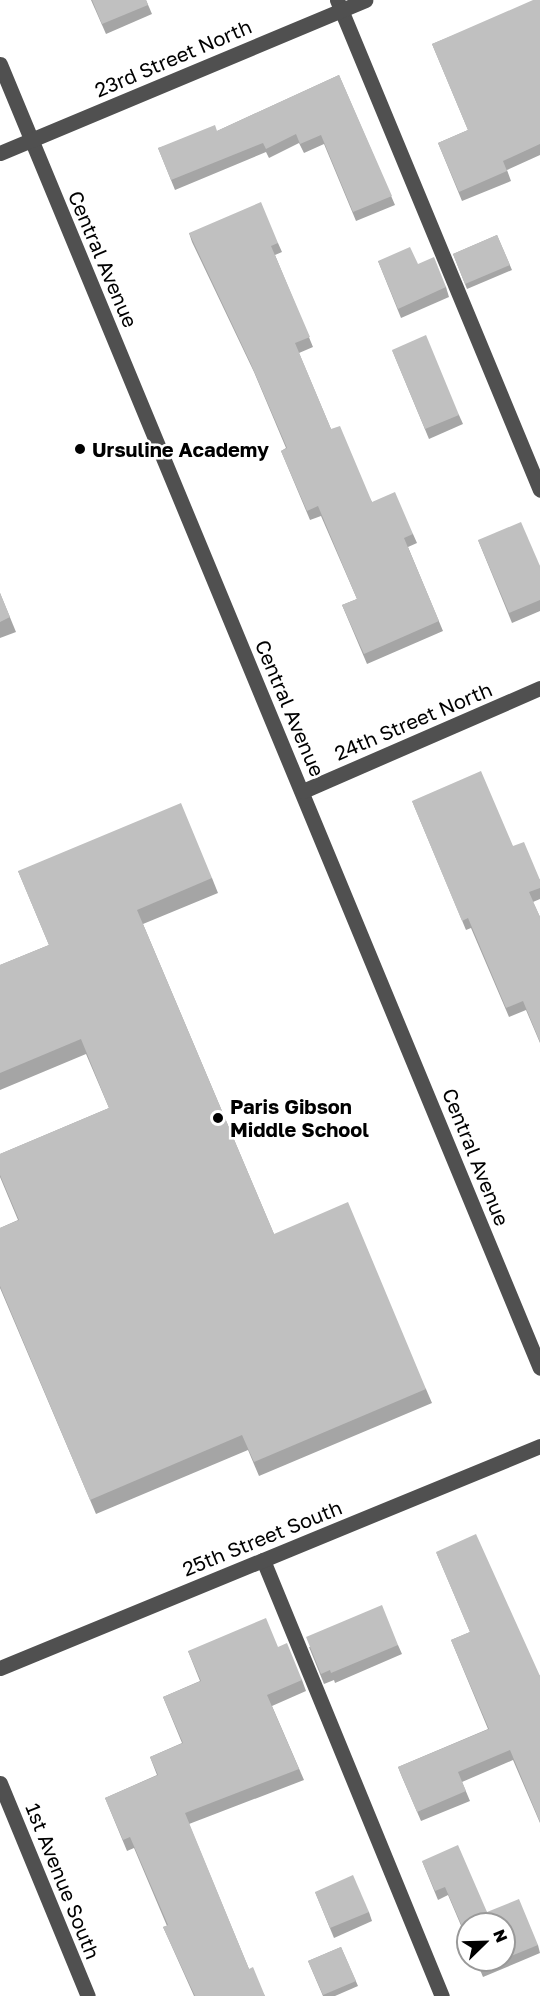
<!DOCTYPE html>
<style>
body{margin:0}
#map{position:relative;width:540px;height:1996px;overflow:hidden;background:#fff;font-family:"Golos Text",sans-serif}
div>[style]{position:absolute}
.minor>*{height:15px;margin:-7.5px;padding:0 7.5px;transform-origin:7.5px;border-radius:7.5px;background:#505050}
.wall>*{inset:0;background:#a5a5a5}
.building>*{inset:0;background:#c0c0c0}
.dots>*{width:16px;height:16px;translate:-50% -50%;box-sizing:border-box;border:3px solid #fff;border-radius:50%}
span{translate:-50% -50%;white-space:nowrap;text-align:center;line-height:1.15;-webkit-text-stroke:5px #fff;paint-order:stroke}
.street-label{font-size:20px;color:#000}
.poi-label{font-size:20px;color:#000;font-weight:700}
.left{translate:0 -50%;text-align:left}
.north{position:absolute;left:456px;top:1912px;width:60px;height:60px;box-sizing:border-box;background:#fff;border:2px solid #999;border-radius:50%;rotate:67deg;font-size:16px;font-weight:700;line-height:24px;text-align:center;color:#000}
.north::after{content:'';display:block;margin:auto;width:21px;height:27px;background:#000;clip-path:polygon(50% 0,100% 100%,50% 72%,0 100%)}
</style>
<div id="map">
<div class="minor">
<i style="left:337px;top:0;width:530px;rotate:67.5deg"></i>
<i style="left:0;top:64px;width:1411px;rotate:67.51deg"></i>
<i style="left:0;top:153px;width:396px;rotate:-22.7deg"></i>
<i style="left:303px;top:791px;width:258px;rotate:-23.5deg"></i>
<i style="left:263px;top:1560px;width:471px;rotate:67.7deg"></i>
<i style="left:0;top:1668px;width:584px;rotate:-22.35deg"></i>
<i style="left:0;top:1783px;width:230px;rotate:67.6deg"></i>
</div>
<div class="wall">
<i style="clip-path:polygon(91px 0,146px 0,152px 14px,106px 34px)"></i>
<i style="clip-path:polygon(540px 0,540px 155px,507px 170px,511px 181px,462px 201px,438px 143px,468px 130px,432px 44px)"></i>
<i style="clip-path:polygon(339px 75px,395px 205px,356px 221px,324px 144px,304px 153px,299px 143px,269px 158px,266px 152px,175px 190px,158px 148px,217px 131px)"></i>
<i style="clip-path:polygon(189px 233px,278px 243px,282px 252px,275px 255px,313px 347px,299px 353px,331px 429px,372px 502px,413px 534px,417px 543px,408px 547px,443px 631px,367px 664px,342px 605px,357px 599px,321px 516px,310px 520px,281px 451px,286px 448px,254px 372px,192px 242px)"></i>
<i style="clip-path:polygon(497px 235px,512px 270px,467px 289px,453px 254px)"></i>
<i style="clip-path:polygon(378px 261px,418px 264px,446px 287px,449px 297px,401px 318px)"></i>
<i style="clip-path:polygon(392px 350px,459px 415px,463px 424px,429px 439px)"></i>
<i style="clip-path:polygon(478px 540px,540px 566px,540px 611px,512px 623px)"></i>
<i style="clip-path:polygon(0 593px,16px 632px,0 638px)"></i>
<i style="clip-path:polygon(412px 801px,513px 846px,540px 880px,540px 899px,533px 902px,540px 917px,540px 1043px,526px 1010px,509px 1017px,471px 928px,466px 930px)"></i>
<i style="clip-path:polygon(18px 871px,212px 878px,218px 893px,143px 924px,274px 1234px,426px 1389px,432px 1403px,259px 1476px,248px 1450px,96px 1514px,0 1288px,0 1228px,18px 1220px,0 1177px,0 1154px,109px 1108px,86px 1054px,0 1090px,0 965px,49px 945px)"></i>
<i style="clip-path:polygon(436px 1552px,540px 1676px,540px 1823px,513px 1760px,462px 1782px,470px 1801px,421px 1821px,402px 1777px,398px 1767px,488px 1729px,451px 1640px,470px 1632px)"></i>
<i style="clip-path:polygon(398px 1645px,402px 1654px,335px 1683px,334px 1680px,324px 1684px,309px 1647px)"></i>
<i style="clip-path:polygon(278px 1647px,302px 1680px,306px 1691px,272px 1706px,304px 1780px,189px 1824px,249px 1969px,265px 1996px,194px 1996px,168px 1938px,163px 1927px,167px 1926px,134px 1848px,127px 1851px,105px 1798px,157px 1775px,150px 1757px,182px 1743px,163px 1697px,200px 1681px,188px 1651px)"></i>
<i style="clip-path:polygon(422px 1861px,487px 1912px,538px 1945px,540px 1953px,483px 1977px,476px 1960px,504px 1960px,504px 1924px,468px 1924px,468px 1942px,448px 1895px,438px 1900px)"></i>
<i style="clip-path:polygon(315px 1892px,369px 1912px,372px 1921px,334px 1938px)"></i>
<i style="clip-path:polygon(341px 1947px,358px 1986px,335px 1996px,323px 1996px,308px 1961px)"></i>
</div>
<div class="building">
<i style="clip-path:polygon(92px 0,146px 0,148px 5px,102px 24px)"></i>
<i style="clip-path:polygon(533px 0,540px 0,540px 144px,503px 161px,507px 171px,459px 192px,438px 143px,468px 130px,432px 44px)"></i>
<i style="clip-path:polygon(339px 75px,392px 196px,353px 212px,321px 135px,300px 144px,296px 134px,266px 149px,263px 143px,171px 180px,158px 148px,215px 125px,217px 131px)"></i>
<i style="clip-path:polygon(261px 202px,278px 243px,271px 246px,310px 337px,295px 343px,331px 429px,340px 426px,372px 502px,395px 492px,413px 534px,404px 538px,439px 621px,364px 654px,342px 605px,357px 599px,318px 506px,307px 511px,281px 451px,287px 448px,250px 362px,189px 233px)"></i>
<i style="clip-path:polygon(497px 235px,510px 265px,465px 284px,453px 254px)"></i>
<i style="clip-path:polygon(410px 247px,418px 264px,434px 257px,446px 287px,398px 309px,378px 261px)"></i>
<i style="clip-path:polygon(426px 335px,459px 415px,425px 429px,392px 350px)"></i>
<i style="clip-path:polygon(521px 522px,540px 566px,540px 600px,509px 613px,478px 540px)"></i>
<i style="clip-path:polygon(0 593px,10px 617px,0 622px)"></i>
<i style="clip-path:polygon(481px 771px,513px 846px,524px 842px,540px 880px,540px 888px,529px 892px,540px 917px,540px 1042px,523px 1001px,506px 1008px,468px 918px,462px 921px,412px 801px)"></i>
<i style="clip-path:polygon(181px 803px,212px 878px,137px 910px,274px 1234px,348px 1202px,426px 1389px,254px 1462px,242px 1435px,90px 1500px,0 1286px,0 1228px,19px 1220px,0 1175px,0 1154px,109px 1108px,81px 1039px,0 1073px,0 965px,49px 945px,18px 871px)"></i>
<i style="clip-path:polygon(476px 1534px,540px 1676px,540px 1822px,510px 1750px,458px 1772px,466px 1791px,417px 1812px,398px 1767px,489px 1729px,451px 1640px,470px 1632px,436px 1552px)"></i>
<i style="clip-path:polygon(382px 1605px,398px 1645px,331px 1673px,330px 1670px,321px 1674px,306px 1637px)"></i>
<i style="clip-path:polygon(266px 1618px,278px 1647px,287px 1643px,302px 1680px,267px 1695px,299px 1769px,185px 1813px,249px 1969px,253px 1967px,265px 1996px,195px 1996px,163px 1927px,168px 1925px,130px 1837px,123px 1840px,105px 1798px,158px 1775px,150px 1757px,183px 1743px,163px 1697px,201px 1681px,188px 1651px)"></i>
<i style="clip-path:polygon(458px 1845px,487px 1912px,519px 1899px,538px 1945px,504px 1959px,504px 1924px,468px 1924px,468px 1940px,445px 1887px,435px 1891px,422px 1861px)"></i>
<i style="clip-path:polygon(353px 1875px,369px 1912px,330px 1928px,315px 1892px)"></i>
<i style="clip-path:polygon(341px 1947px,356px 1981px,323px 1995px,308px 1961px)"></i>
<i style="clip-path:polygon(476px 1960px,502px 1960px,480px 1969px)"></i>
</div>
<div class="dots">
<i style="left:80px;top:449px;background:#000"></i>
<i style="left:218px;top:1118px;background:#000"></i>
</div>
<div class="street-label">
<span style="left:173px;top:58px;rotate:-23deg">23rd Street North</span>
<span style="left:103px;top:259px;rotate:67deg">Central Avenue</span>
<span style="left:290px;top:708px;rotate:67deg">Central Avenue</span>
<span style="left:413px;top:721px;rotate:-23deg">24th Street North</span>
<span style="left:476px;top:1157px;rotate:68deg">Central Avenue</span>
<span style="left:262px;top:1538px;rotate:-22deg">25th Street South</span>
<span style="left:63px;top:1881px;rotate:68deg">1st Avenue South</span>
</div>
<div class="poi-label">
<span class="left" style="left:92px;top:449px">Ursuline Academy</span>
<span class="left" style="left:230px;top:1118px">Paris Gibson<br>Middle School</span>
</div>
<div class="north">N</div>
</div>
